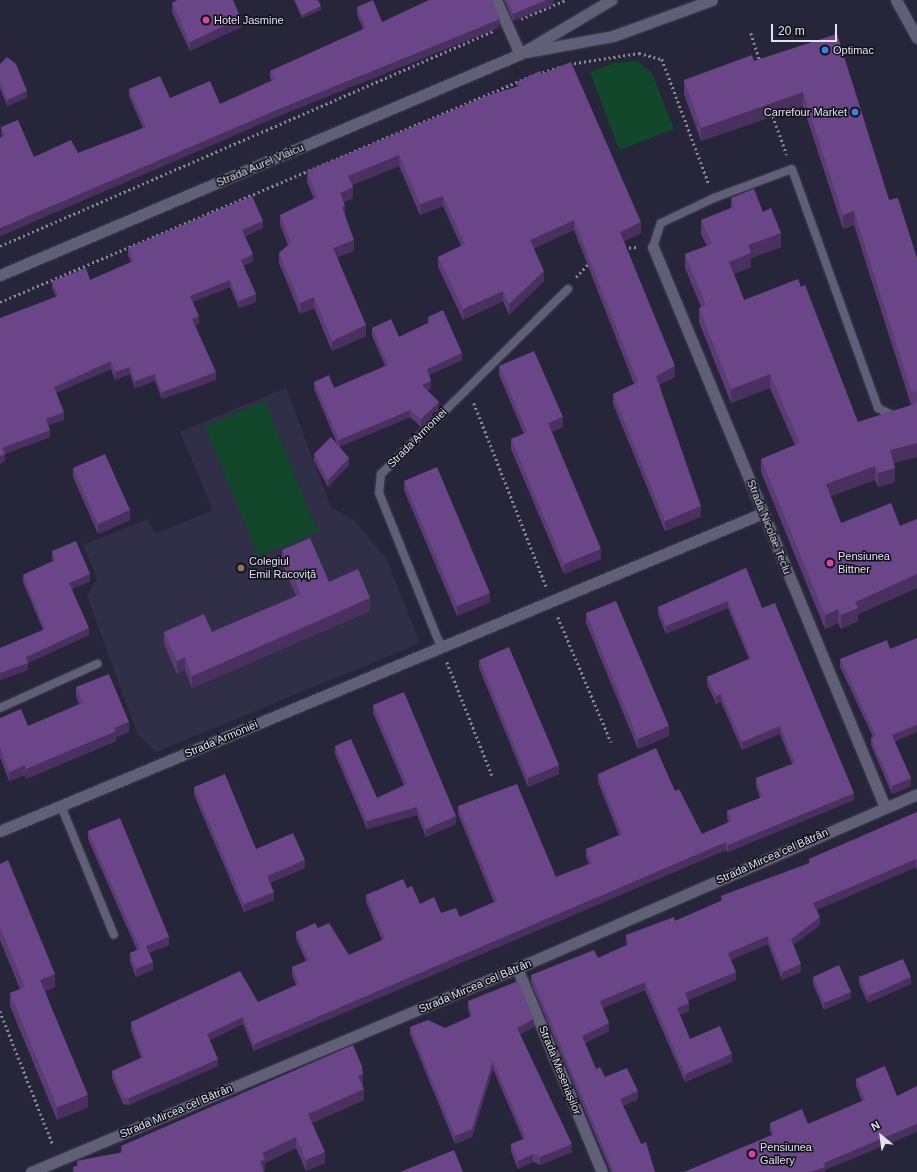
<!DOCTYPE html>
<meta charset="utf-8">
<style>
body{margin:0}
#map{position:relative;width:917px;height:1172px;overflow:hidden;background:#27253a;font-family:Helvetica,sans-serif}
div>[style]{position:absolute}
.built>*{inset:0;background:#312e48}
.green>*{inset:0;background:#12472b}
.path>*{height:2.5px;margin-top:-1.25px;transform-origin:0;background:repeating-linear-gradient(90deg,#8a8899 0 2px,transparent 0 5px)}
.roads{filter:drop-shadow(0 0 1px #434153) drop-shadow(0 0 1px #434153)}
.service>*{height:8px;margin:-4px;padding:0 4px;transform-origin:4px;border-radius:4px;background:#615f77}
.minor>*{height:11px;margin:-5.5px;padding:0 5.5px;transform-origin:5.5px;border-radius:5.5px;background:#615f77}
.secondary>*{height:11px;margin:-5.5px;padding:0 5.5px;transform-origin:5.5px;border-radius:5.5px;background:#615f77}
.wall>*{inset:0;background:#5b3b74}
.shaded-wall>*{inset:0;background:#4a305e}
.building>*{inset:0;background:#6a4587}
.dots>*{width:11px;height:11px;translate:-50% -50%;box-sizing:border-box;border:2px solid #101019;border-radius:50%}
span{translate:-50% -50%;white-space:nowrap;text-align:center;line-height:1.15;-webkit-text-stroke:3px #101019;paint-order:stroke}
.poi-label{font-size:11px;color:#e4e3f1}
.left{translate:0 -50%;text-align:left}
.right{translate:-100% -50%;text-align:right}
.street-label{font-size:11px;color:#e4e3f1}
.north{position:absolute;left:861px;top:1116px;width:40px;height:40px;-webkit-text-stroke:3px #101019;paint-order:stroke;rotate:331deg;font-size:11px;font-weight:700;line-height:16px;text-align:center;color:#e4e3f1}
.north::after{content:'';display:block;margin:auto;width:14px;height:18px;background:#e4e3f1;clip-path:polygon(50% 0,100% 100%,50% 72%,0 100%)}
.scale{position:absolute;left:771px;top:24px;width:66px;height:18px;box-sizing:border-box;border:2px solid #e4e3f1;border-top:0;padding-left:5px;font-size:12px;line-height:14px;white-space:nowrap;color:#e4e3f1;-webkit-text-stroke:3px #101019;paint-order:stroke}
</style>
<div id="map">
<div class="built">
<i style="clip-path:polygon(286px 388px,331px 507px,355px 521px,386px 558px,420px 643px,156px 752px,138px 735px,87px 596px,97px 578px,83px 545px,148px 519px,155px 534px,213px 510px,180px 432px)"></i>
</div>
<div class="green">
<i style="clip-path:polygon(637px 61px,652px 73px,674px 129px,619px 150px,590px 72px,614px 63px)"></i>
<i style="clip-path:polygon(265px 401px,318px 532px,258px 556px,205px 426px)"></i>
</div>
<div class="path">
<i style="left:521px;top:19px;width:49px;rotate:-22.9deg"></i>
<i style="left:751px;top:33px;width:29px;rotate:72deg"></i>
<i style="left:569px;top:64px;width:71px;rotate:-8.9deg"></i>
<i style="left:639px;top:53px;width:24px;rotate:15deg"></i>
<i style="left:662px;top:59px;width:134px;rotate:69.4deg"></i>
<i style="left:538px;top:74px;width:25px;rotate:-18deg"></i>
<i style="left:773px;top:116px;width:41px;rotate:70.3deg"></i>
<i style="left:0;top:246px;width:538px;rotate:-23.56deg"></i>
<i style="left:624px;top:248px;width:13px;rotate:-4deg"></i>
<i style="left:576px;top:277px;width:19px;rotate:-47deg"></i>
<i style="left:0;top:302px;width:577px;rotate:-23.06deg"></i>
<i style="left:474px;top:403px;width:197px;rotate:68.5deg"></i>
<i style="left:558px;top:617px;width:136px;rotate:67deg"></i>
<i style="left:447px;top:662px;width:122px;rotate:68.3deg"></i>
<i style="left:0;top:1011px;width:144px;rotate:68.4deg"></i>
</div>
<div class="roads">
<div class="service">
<i style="left:653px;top:247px;width:25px;rotate:-72deg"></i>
<i style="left:661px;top:223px;width:59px;rotate:-25.3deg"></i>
<i style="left:714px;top:198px;width:83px;rotate:-20.4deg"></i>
<i style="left:792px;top:169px;width:254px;rotate:70.2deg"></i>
<i style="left:878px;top:408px;width:18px;rotate:27deg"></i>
<i style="left:894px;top:416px;width:24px;rotate:-17deg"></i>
<i style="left:441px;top:647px;width:166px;rotate:-111.9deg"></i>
<i style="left:379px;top:493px;width:19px;rotate:-84deg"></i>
<i style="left:381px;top:474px;width:263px;rotate:-44.7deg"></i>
<i style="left:0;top:708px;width:107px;rotate:-24.4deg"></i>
<i style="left:61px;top:806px;width:139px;rotate:67.7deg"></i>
</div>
<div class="minor">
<i style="left:496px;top:0;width:59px;rotate:66deg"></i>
<i style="left:653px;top:247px;width:606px;rotate:67.5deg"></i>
<i style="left:0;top:831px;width:827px;rotate:-22.63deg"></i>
<i style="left:517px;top:968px;width:221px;rotate:67.4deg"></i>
<i style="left:31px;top:1172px;width:527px;rotate:-22.77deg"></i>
<i style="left:517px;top:968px;width:436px;rotate:-23.5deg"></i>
</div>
<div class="secondary">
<i style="left:896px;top:0;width:43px;rotate:61.1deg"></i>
<i style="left:526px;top:52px;width:88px;rotate:-10.4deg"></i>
<i style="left:613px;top:36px;width:105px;rotate:-20deg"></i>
<i style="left:0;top:275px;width:565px;rotate:-23.03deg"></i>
<i style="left:520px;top:54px;width:106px;rotate:-30.7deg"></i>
</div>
</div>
<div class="wall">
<i style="clip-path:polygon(294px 0,318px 0,321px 10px,302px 18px)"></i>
<i style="clip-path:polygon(504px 0,553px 0,553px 5px,513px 21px)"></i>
<i style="clip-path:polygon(172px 3px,241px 27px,190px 51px,172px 12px)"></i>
<i style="clip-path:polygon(357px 7px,382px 22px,500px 26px,493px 30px,286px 113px,0 236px,0 138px,2px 137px,1px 134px,1px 127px,34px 157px,78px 153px,143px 128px,129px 96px,129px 89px,170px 98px,220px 104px,272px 81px,270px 78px,270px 71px,363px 29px,357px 15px)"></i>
<i style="clip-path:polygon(837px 34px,889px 200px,917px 258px,917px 457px,894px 463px,895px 482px,878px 487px,875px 480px,830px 496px,841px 523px,900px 526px,917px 519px,917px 588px,858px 614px,858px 621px,841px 629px,838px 623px,825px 629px,761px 472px,761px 459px,795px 445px,770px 388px,731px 403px,699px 322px,699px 308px,701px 307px,685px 268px,685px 254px,707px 246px,701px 234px,701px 220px,731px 208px,731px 198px,763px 212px,781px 247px,751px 258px,751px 267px,734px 274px,744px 300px,858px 422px,912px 405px,911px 405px,854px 225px,843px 229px,803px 106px,701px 141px,684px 94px,684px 80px,754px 61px)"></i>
<i style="clip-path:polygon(0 64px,27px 98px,7px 106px,0 88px)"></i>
<i style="clip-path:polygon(517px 82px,641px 233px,624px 241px,675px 377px,659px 385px,701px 517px,665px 531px,613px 404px,613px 394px,634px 384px,574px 230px,534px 248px,544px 281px,509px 315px,503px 301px,463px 320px,438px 267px,438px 257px,461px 246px,443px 206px,420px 215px,399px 166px,352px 185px,353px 198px,343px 202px,345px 215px,354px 251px,337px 257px,366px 336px,332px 351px,314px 308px,300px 314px,279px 263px,279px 253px,288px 245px,280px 225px,280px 215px,314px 199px,307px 182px,307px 171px,517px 87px)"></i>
<i style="clip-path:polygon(263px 228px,244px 236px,253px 261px,243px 266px,256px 302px,239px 308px,230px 287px,193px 302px,199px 324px,195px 325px,216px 380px,162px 399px,155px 381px,135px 388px,130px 374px,115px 380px,111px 369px,56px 393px,64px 420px,48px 425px,50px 437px,5px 454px,5px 461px,0 464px,56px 297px,52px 288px,52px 281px,90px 280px,131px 262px,128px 256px,128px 248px)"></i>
<i style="clip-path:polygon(428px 317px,462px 360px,429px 375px,431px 388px,427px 390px,439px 409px,421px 427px,410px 417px,339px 447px,349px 465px,328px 487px,314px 461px,314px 454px,338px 446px,314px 389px,314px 382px,334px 388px,385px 366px,372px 336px,372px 328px,399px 337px,428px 323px)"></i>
<i style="clip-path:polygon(499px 366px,563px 427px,552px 432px,601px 559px,564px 574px,511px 449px,511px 439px,524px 434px,499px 375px)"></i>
<i style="clip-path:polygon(73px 468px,130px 520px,98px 534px,73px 477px)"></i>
<i style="clip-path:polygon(404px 481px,490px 602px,457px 616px,404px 490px)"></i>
<i style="clip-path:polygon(282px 550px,370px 611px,192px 688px,185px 670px,177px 674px,164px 644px,164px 632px,212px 632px,296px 596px,282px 563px)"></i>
<i style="clip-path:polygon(52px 551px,90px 581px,72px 589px,89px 635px,28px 663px,28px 670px,0 680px,43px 630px,23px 582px,23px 575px,53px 561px,52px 558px)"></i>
<i style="clip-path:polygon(746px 568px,762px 608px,854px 800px,728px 852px,726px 850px,254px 1051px,243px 1024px,210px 1040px,218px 1066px,129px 1105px,123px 1104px,112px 1078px,112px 1071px,141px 1058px,131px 1030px,131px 1022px,258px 1002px,296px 985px,292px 975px,292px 967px,306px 961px,296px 939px,296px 932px,318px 928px,349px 955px,382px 940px,366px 902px,366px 895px,407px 888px,420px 904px,441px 913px,460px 917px,494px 902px,458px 814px,458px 806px,556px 877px,589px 864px,586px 857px,586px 849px,619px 835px,598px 782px,598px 774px,675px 791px,702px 834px,729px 822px,727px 819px,727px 811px,760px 798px,756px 786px,756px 778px,792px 764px,780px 734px,742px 750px,721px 702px,716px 704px,707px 684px,707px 677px,749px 659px,728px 608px,666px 634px,658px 614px,658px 607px)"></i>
<i style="clip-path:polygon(586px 613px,669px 736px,638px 749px,586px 623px)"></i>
<i style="clip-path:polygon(840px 659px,911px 786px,892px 794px,871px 745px,871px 738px,873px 737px,840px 667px)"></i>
<i style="clip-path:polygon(479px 660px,559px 774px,528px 787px,479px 668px)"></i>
<i style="clip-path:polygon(76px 687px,129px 732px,116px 737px,116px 741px,26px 779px,25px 775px,9px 781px,0 757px,0 718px,28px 726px,79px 704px,76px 697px)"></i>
<i style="clip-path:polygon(373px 705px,456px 824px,426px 837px,417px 815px,367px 829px,335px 754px,335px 746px,377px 798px,404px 785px,373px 713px)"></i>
<i style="clip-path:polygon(194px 787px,256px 849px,305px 868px,270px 883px,274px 900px,244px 912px,194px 795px)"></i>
<i style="clip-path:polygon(917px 812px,917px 870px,916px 867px,816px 910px,820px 925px,793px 945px,801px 972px,782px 980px,768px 944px,731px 960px,736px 980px,688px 1000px,689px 1011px,680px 1015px,690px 1039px,732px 1062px,685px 1082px,645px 990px,603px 1008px,609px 1031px,585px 1043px,596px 1069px,605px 1077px,638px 1099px,623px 1106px,641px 1144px,655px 1172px,611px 1172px,531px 983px,531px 975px,598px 958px,627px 945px,626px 943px,626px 935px,675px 921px,721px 901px,721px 896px,809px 863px,809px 859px)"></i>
<i style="clip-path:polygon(88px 831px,169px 945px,149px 953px,153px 970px,136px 977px,130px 961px,130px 953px,137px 950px,88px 839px)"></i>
<i style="clip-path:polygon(0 864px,55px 987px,45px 991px,88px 1107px,57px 1120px,10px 1006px,10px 993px,20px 989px,0 940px)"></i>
<i style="clip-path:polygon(813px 977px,851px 998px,824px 1010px,813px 984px)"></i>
<i style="clip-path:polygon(859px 977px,911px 984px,868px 1003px,859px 984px)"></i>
<i style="clip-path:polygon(468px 1001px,534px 1027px,520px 1034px,572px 1152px,540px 1165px,533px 1162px,518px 1169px,511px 1152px,511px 1144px,523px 1139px,493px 1069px,472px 1137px,455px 1144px,410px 1034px,410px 1027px,445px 1028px,470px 1017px,468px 1009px)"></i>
<i style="clip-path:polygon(885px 1066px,825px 1170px,825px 1172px,772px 1135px,770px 1131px,770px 1123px,808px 1124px,862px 1101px,856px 1086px,856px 1079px)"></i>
<i style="clip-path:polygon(362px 1085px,364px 1100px,312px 1123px,325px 1163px,306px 1171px,296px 1148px,265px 1163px,265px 1170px,264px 1171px,264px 1172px,73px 1172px,73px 1167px,77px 1166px,77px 1161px,121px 1153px,121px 1146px,363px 1085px)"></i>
</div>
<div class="shaded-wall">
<i style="clip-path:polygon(546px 0,553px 0,553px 5px,513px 21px,513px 14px)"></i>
<i style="clip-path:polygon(321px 6px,321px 10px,302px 18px,302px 15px)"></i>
<i style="clip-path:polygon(241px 18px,241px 27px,190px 51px,190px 42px)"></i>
<i style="clip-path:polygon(500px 19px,500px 26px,493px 30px,286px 113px,0 236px,0 228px,286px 106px)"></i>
<i style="clip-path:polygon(27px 91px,27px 98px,7px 106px,7px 100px)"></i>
<i style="clip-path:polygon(803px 92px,803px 106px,701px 141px,701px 128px)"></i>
<i style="clip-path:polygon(399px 155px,399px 166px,348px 187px,348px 176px)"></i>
<i style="clip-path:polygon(353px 187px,353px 198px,340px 203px,340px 193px)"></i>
<i style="clip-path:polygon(443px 196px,443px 206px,420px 215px,420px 204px)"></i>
<i style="clip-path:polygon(345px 206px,345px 216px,342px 207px)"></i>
<i style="clip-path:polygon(854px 211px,854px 225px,843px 229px,843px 215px)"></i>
<i style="clip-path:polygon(574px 220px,574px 230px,530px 250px,530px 240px)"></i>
<i style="clip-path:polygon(263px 221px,263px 228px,242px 238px,242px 230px)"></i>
<i style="clip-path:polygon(641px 222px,641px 233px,620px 243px,620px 232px)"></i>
<i style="clip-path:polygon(781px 233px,781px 247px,751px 258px,751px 267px,729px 276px,729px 262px,748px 245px)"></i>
<i style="clip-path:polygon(354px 240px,354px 251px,333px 259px,333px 248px)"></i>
<i style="clip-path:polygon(253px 254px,253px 261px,241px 267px,241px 260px)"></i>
<i style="clip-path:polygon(544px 271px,544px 281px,509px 315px,509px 304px)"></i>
<i style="clip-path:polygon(230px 280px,230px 287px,190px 303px,190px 296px)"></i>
<i style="clip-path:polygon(503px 291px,503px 301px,463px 320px,463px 309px)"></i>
<i style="clip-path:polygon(256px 294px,256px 302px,239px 308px,239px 301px)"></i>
<i style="clip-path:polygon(314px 297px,314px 308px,300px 314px,300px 303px)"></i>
<i style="clip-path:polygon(199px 316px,199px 324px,192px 326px,192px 319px)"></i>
<i style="clip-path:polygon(366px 325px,366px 336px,332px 351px,332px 341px)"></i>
<i style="clip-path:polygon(462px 353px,462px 360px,427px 376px,427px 369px)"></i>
<i style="clip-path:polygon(111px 361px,111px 369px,54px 394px,54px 387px)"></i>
<i style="clip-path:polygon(675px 366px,675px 377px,656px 387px,656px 376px)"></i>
<i style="clip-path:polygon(130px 367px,130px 374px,115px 380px,115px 372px)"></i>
<i style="clip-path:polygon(216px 372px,216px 380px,162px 399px,162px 392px)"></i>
<i style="clip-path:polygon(155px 374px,155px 381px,135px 388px,135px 381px)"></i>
<i style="clip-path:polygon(770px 374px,770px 388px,731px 403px,731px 389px)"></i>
<i style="clip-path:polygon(431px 381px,431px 388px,422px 392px,422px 385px)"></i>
<i style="clip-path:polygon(439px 402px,439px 409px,421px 427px,421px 419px)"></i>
<i style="clip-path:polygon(410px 410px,410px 417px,339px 447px,339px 440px)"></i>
<i style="clip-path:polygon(64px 412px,64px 420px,46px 426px,46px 419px)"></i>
<i style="clip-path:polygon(563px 417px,563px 427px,548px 433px,548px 423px)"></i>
<i style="clip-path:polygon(50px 430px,50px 437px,2px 455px,2px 448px)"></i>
<i style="clip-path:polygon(917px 443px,917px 457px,890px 464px,890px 450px)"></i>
<i style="clip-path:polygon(5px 454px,5px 461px,0 464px,0 456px)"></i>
<i style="clip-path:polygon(349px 458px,349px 465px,328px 487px,328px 480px)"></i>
<i style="clip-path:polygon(875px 466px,875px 480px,826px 498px,826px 484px)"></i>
<i style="clip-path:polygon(895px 468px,895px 482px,878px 487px,878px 473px)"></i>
<i style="clip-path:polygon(701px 506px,701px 517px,665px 531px,665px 521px)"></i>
<i style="clip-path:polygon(130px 510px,130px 520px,98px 534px,98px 524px)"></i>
<i style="clip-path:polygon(601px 549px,601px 559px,564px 574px,564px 564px)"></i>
<i style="clip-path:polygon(90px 574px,90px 581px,69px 590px,69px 583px)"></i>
<i style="clip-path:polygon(917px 574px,917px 588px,858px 614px,858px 621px,841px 629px,841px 615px,855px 602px)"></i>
<i style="clip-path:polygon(490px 593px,490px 602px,457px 616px,457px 606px)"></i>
<i style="clip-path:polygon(370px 598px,370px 611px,192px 688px,192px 676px)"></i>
<i style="clip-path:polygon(728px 601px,728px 608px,666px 634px,666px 626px)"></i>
<i style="clip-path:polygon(838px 609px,838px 623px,825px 629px,825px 615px)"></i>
<i style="clip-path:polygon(89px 628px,89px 635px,28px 663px,28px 670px,0 680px,0 673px,26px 657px)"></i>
<i style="clip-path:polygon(185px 657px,185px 670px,177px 674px,177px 661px)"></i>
<i style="clip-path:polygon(721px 694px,721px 702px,716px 704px,716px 696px)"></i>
<i style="clip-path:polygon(129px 722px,129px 732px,116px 737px,116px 741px,26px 779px,26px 769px,114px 728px)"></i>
<i style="clip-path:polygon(917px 725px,917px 732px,892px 743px,892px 735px)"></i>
<i style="clip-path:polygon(669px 726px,669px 736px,638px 749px,638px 739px)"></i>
<i style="clip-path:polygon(780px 726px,780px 734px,742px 750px,742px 742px)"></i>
<i style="clip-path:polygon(25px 765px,25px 775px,9px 781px,9px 772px)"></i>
<i style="clip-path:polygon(559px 765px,559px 774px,528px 787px,528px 778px)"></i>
<i style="clip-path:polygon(911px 778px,911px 786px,892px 794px,892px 786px)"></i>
<i style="clip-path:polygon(854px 793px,854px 800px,728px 852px,728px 845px)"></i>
<i style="clip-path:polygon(417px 807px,417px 815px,367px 829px,367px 821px)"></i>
<i style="clip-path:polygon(456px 816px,456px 824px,426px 837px,426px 829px)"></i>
<i style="clip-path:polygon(726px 842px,726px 850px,254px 1051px,254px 1044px)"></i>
<i style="clip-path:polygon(916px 859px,916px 867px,813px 911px,813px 903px)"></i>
<i style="clip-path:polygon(305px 860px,305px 868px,267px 884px,267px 876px)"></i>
<i style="clip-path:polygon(274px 892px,274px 900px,244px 912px,244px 904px)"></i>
<i style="clip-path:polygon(820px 917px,820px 925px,791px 947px,791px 939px)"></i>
<i style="clip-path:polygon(768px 936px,768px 944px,728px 961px,728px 953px)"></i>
<i style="clip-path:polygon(169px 937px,169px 945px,146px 954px,146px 946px)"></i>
<i style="clip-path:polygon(153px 962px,153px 970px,136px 977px,136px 969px)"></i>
<i style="clip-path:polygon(801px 964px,801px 972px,782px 980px,782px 972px)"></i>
<i style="clip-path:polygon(736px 972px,736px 980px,685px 1001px,685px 993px)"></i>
<i style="clip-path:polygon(55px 974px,55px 987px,40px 993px,40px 980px)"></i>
<i style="clip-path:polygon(911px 977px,911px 984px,868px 1003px,868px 996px)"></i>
<i style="clip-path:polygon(645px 982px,645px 990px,600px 1009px,600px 1001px)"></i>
<i style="clip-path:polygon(851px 992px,851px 998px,824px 1010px,824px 1003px)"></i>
<i style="clip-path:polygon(689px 1003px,689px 1011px,677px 1016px,677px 1008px)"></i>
<i style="clip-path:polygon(243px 1017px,243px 1024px,207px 1041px,207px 1034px)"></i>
<i style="clip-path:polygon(534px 1019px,534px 1027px,517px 1036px,517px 1028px)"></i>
<i style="clip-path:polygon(609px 1023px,609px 1031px,582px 1044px,582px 1036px)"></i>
<i style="clip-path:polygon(732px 1054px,732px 1062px,685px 1082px,685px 1074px)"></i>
<i style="clip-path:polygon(218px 1059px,218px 1066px,129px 1105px,129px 1098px)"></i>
<i style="clip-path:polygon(493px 1061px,493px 1069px,472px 1137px,455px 1144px,455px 1136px)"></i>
<i style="clip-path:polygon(363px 1074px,363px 1085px,358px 1087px,358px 1076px)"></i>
<i style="clip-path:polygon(364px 1089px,364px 1100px,308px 1125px,308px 1114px)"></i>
<i style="clip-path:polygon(638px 1091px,638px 1099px,620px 1107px,620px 1099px)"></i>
<i style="clip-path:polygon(88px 1095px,88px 1107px,57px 1120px,57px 1107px)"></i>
<i style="clip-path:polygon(917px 1124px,917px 1132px,825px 1170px,825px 1172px,810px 1172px,824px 1163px)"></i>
<i style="clip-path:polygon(296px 1137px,296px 1148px,265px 1163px,265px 1170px,261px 1172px,260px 1162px,262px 1153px)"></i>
<i style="clip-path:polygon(572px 1144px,572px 1152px,540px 1165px,540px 1157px)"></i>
<i style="clip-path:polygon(325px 1152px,325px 1163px,306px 1171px,306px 1160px)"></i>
<i style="clip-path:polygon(533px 1154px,533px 1162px,518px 1169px,518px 1161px)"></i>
</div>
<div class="building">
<i style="clip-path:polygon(177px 0,233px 0,241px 18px,190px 42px,172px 3px)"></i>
<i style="clip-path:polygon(295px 0,318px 0,321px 6px,302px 15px)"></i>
<i style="clip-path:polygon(373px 0,382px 22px,429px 0,492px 0,500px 19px,493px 22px,286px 106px,0 228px,0 138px,5px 135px,1px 127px,18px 120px,34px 157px,71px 140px,78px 153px,146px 127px,129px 89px,160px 76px,170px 98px,210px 81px,220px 104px,275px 79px,270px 71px,366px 28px,357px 7px)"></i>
<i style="clip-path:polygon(507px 0,546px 0,513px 14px)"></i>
<i style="clip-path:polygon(837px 34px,889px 200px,898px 198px,917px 258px,917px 392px,911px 391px,854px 211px,843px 215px,803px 92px,701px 128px,684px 80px,752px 55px,754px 61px)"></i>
<i style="clip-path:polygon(7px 57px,16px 64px,27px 91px,7px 100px,0 81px,0 64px)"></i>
<i style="clip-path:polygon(571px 62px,641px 222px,620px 232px,675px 366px,656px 376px,701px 506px,665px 521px,613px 394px,638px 382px,574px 220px,530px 240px,544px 271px,509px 304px,503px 291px,463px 309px,438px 257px,465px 244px,443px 196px,420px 204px,399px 155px,348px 176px,353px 187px,340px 193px,345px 206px,342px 207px,354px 240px,333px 248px,366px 325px,332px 341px,314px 297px,300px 303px,279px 253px,291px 243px,280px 215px,317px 197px,307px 171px,489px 95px,519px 86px,517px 82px,540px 71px,542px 74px)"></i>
<i style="clip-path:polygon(754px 189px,763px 212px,771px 208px,781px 233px,748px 245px,751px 253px,729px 262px,744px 300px,798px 279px,801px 287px,805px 285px,858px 422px,915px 404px,917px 401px,917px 443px,890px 450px,895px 468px,878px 473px,875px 466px,826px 484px,841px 523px,891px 503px,900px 526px,917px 519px,917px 574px,855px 602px,858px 608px,841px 615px,838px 609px,825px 615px,761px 459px,800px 443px,770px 374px,731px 389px,699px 308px,706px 305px,685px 254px,712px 244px,701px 220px,734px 207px,731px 198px)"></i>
<i style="clip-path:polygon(252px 196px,263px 221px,242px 230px,253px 254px,241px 260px,256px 294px,239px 301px,230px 280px,190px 296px,199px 316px,192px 319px,216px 372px,162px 392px,155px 374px,135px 381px,130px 367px,115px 372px,111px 361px,54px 387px,64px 412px,46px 419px,50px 430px,2px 448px,5px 454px,0 456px,0 318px,58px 296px,52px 281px,86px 268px,90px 280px,134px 261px,128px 248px)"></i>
<i style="clip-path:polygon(443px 310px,462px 353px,427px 369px,431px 381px,422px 385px,439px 402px,421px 419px,410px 410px,339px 440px,314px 382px,329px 375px,334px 388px,388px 365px,372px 328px,391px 319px,399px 337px,430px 322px,428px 317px)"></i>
<i style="clip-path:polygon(534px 351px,563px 417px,548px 423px,601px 549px,564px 564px,511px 439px,527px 432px,499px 366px)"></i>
<i style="clip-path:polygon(331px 437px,349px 458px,328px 480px,314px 454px)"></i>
<i style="clip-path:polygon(105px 454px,130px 510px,98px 524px,73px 468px)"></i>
<i style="clip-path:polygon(437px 467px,490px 593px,457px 606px,404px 481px)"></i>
<i style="clip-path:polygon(310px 538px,329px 582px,358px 569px,370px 598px,192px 676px,185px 657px,177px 661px,164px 632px,204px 614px,212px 632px,301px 594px,282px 550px)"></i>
<i style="clip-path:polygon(76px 541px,90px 574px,69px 583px,89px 628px,26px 657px,28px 663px,0 673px,0 648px,45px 629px,23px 575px,55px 560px,52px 551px)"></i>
<i style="clip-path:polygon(746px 568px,762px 608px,775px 603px,854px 793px,728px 845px,726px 842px,254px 1044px,243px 1017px,207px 1034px,218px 1059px,129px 1098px,123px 1097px,112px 1071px,143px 1057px,131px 1022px,240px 971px,258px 1002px,299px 984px,292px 967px,309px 960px,296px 932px,315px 923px,318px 928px,329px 923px,349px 955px,385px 939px,366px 895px,403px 879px,407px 888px,412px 886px,420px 904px,434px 897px,441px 913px,456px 908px,460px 917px,497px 901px,458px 806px,479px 798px,517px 784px,556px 877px,592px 863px,586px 849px,622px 834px,598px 774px,656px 748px,675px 791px,679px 789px,702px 834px,732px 821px,727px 811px,762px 797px,756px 778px,795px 763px,780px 726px,742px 742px,721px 694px,716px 696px,707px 677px,751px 658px,728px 601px,666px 626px,658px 607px)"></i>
<i style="clip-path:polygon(616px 601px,669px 726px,638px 739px,586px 613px)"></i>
<i style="clip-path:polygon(917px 638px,917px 725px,892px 735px,911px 778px,892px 786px,871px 738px,876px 736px,840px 659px,887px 640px,890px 649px)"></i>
<i style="clip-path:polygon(509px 647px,559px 765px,528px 778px,479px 660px)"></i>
<i style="clip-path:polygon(109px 674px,129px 722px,114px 728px,116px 731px,26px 769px,25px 765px,9px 772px,0 747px,0 718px,21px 709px,28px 726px,83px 703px,76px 687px)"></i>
<i style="clip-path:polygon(404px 692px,456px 816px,426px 829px,417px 807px,367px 821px,335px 746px,351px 739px,377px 798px,407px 784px,373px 705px)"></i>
<i style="clip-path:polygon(225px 774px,256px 849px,293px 833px,305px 860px,267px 876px,274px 892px,244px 904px,194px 787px)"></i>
<i style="clip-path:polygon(917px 812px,917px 862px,916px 859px,813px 903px,820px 917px,791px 939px,801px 964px,782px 972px,768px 936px,728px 953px,736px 972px,685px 993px,689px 1003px,677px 1008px,690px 1039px,720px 1026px,732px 1054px,685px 1074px,645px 982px,600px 1001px,609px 1023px,582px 1036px,596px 1069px,600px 1067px,605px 1077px,627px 1068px,638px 1091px,620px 1099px,641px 1144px,646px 1142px,655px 1172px,614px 1172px,531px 975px,594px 950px,598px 958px,629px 944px,626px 935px,674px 917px,675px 921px,723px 900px,721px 896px,810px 863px,809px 859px)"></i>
<i style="clip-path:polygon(120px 818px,169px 937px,146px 946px,153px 962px,136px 969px,130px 953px,140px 949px,88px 831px)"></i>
<i style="clip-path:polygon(8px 860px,55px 974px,40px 980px,88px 1095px,57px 1107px,10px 993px,25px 987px,0 927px,0 864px)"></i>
<i style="clip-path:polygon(903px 959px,911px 977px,868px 996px,859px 977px)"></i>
<i style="clip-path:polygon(839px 965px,851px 992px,824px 1003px,813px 977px)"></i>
<i style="clip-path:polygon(518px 981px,534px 1019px,517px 1028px,572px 1144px,540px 1157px,533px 1154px,518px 1161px,511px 1144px,526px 1138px,493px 1061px,472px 1129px,455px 1136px,410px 1027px,428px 1020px,445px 1028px,472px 1016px,468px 1001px)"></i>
<i style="clip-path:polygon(353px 1045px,362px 1066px,363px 1074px,358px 1076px,364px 1089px,308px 1114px,325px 1152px,306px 1160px,296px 1137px,262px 1153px,265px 1159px,260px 1162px,264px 1172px,75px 1172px,73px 1167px,78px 1166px,77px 1161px,123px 1152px,121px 1146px)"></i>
<i style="clip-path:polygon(885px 1066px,897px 1096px,917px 1086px,917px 1124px,824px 1163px,825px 1167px,810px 1172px,684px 1172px,774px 1134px,770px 1123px,802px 1109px,808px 1124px,865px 1100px,856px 1079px)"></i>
<i style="clip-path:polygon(454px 1150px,463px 1172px,400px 1172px)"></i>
</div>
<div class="dots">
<i style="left:206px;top:20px;background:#d1479c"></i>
<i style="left:825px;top:50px;background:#3f7fe0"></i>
<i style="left:855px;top:112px;background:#3f7fe0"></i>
<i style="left:830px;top:563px;background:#d1479c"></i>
<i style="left:241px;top:568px;background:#8d6e63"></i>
<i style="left:752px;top:1154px;background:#d1479c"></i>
</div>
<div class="poi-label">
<span class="left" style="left:214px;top:20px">Hotel Jasmine</span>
<span class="left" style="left:833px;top:50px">Optimac</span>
<span class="right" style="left:847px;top:112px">Carrefour Market</span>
<span class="left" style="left:838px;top:563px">Pensiunea<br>Bittner</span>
<span class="left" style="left:249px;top:568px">Colegiul<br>Emil Racoviță</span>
<span class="left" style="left:760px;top:1154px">Pensiunea<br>Gallery</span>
</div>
<div class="street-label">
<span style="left:260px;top:165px;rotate:-23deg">Strada Aurel Vlaicu</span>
<span style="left:417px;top:438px;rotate:-45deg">Strada Armoniei</span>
<span style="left:769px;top:527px;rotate:68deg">Strada Nicolae Teclu</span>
<span style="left:221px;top:739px;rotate:-23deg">Strada Armoniei</span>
<span style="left:772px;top:856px;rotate:-24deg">Strada Mircea cel Bătrân</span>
<span style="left:475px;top:986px;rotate:-23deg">Strada Mircea cel Bătrân</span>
<span style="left:560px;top:1070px;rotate:68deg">Strada Meseriașilor</span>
<span style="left:176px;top:1111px;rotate:-23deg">Strada Mircea cel Bătrân</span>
</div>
<div class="north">N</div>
<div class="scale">20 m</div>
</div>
